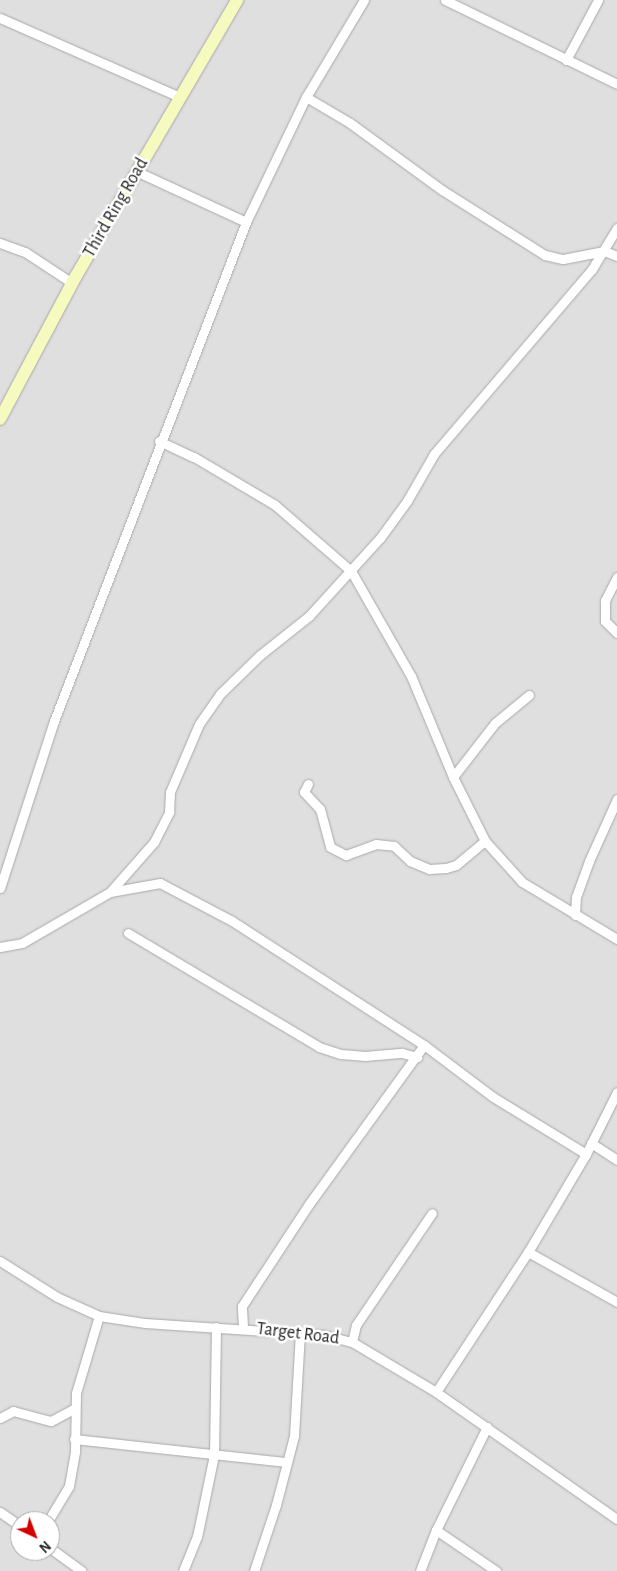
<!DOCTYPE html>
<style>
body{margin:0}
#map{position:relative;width:617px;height:1571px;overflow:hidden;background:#f2efe9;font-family:"Alegreya Sans",sans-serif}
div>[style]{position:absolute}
.residential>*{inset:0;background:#e0dfdf}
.roads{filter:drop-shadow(0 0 1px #a9a9a9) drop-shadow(0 0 1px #a9a9a9)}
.street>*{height:9px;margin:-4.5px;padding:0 4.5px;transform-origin:4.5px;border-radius:4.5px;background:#fff}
.secondary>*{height:12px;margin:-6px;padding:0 6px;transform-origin:6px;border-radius:6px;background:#f7fabf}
span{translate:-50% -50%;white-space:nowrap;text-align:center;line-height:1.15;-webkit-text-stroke:5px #fff;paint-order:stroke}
.street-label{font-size:18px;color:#222}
.north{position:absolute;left:10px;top:1511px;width:50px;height:50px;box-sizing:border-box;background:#fff;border:1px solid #a7a7a7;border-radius:50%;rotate:137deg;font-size:14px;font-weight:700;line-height:20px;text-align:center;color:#222}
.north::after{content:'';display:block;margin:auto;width:18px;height:22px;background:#d40000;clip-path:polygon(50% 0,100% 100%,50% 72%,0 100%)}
</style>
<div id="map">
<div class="residential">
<i style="clip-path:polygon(evenodd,0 0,617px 0,617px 1571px,0 1571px,0 0,20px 1521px,50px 1521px,50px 1551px,20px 1551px,20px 1521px)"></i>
</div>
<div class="roads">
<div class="street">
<i style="left:445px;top:0;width:191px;rotate:26deg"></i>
<i style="left:0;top:18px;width:194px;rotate:23.7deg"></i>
<i style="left:566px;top:60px;width:68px;rotate:-61.9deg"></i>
<i style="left:306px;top:97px;width:51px;rotate:30.6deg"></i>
<i style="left:350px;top:123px;width:114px;rotate:36.1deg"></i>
<i style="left:442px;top:190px;width:122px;rotate:32.3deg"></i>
<i style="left:545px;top:255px;width:18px;rotate:13deg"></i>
<i style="left:563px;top:259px;width:42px;rotate:-11deg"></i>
<i style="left:604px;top:251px;width:14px;rotate:21deg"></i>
<i style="left:138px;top:172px;width:119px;rotate:24.8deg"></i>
<i style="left:0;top:243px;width:27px;rotate:20deg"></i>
<i style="left:25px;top:252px;width:56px;rotate:33.4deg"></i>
<i style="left:159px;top:441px;width:38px;rotate:25deg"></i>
<i style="left:194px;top:457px;width:94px;rotate:30.7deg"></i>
<i style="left:275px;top:505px;width:101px;rotate:41deg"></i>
<i style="left:351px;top:571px;width:121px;rotate:60.3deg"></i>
<i style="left:411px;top:676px;width:109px;rotate:67.4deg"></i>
<i style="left:453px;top:777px;width:72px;rotate:63.4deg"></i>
<i style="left:485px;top:841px;width:55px;rotate:47.9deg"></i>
<i style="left:522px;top:882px;width:111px;rotate:31deg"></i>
<i style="left:617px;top:577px;width:27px;rotate:117deg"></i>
<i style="left:605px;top:601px;width:20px;rotate:90deg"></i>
<i style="left:605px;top:621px;width:17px;rotate:45deg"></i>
<i style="left:453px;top:777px;width:68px;rotate:-52.1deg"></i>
<i style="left:495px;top:723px;width:44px;rotate:-39.5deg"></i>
<i style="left:308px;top:784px;width:9px;rotate:117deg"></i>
<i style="left:304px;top:792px;width:23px;rotate:47deg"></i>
<i style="left:320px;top:809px;width:39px;rotate:75deg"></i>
<i style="left:330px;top:847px;width:18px;rotate:27deg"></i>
<i style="left:346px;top:855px;width:32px;rotate:-20deg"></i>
<i style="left:376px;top:844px;width:18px;rotate:6deg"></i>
<i style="left:394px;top:846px;width:22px;rotate:43deg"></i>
<i style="left:410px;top:861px;width:21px;rotate:23deg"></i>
<i style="left:429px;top:869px;width:17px;rotate:-3deg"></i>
<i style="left:446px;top:868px;width:10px;rotate:-17deg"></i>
<i style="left:456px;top:865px;width:38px;rotate:-40deg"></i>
<i style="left:0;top:888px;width:176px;rotate:-72.1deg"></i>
<i style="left:54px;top:721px;width:535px;rotate:-68.95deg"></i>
<i style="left:246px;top:222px;width:139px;rotate:-64.4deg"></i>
<i style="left:306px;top:97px;width:113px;rotate:-59.1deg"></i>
<i style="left:110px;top:892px;width:67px;rotate:-48.7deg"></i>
<i style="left:154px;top:842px;width:34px;rotate:-63deg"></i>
<i style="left:169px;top:812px;width:20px;rotate:-87deg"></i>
<i style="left:170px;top:792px;width:74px;rotate:-66.9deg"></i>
<i style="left:199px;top:724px;width:38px;rotate:-55deg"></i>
<i style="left:221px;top:693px;width:54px;rotate:-44.3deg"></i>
<i style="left:260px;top:655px;width:63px;rotate:-38.5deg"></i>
<i style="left:309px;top:616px;width:105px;rotate:-47.7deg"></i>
<i style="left:380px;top:538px;width:46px;rotate:-53.9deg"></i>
<i style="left:407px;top:501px;width:54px;rotate:-60.1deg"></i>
<i style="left:434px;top:454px;width:243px;rotate:-49.5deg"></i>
<i style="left:592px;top:269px;width:48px;rotate:-58.6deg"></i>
<i style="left:575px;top:915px;width:18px;rotate:-87deg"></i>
<i style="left:576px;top:897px;width:38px;rotate:-70deg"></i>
<i style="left:589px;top:861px;width:68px;rotate:-65.7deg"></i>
<i style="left:128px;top:933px;width:222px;rotate:30.8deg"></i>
<i style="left:319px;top:1047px;width:23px;rotate:18deg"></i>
<i style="left:341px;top:1054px;width:24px;rotate:5deg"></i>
<i style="left:365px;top:1056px;width:37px;rotate:-5deg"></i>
<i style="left:402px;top:1053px;width:16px;rotate:15deg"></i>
<i style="left:0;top:947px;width:22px;rotate:-10deg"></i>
<i style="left:22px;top:943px;width:102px;rotate:-30.1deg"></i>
<i style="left:110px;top:892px;width:51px;rotate:-10.2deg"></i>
<i style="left:160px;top:883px;width:81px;rotate:27.8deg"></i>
<i style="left:232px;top:921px;width:229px;rotate:32.9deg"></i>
<i style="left:424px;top:1045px;width:86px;rotate:37deg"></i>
<i style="left:493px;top:1097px;width:109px;rotate:31.5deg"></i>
<i style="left:591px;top:1143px;width:31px;rotate:33deg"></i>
<i style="left:528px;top:1252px;width:102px;rotate:29.3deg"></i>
<i style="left:0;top:1261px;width:67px;rotate:32.3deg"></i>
<i style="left:57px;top:1297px;width:46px;rotate:24.3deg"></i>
<i style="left:99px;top:1316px;width:47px;rotate:8.7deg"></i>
<i style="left:145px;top:1323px;width:180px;rotate:3.8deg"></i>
<i style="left:325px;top:1335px;width:28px;rotate:15deg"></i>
<i style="left:352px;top:1342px;width:98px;rotate:30.8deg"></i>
<i style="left:436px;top:1392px;width:221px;rotate:35.1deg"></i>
<i style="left:243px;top:1327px;width:21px;rotate:-93deg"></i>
<i style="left:242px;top:1306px;width:122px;rotate:-56.7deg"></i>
<i style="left:309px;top:1204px;width:196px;rotate:-54.1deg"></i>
<i style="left:352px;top:1342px;width:17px;rotate:-77deg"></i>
<i style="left:356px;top:1325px;width:135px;rotate:-55.8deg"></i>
<i style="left:436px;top:1392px;width:168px;rotate:-56.7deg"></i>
<i style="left:528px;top:1252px;width:114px;rotate:-59.4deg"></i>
<i style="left:586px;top:1154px;width:69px;rotate:-63.4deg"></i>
<i style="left:0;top:1418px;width:15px;rotate:-28deg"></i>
<i style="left:13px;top:1411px;width:39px;rotate:15deg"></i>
<i style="left:51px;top:1421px;width:26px;rotate:-28deg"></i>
<i style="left:74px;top:1439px;width:214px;rotate:6.2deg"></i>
<i style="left:0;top:1512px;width:24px;rotate:35deg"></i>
<i style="left:48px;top:1521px;width:41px;rotate:-59deg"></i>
<i style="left:69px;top:1486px;width:36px;rotate:-80deg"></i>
<i style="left:75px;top:1451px;width:58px;rotate:-89deg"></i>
<i style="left:76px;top:1393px;width:80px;rotate:-73.4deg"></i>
<i style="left:436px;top:1530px;width:73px;rotate:34.3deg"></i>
<i style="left:50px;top:1548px;width:39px;rotate:36deg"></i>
<i style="left:183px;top:1571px;width:37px;rotate:-68deg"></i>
<i style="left:197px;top:1537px;width:84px;rotate:-78.3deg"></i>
<i style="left:214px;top:1455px;width:128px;rotate:-89.1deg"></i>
<i style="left:254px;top:1571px;width:70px;rotate:-71.6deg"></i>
<i style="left:276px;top:1505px;width:71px;rotate:-75.4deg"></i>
<i style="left:294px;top:1436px;width:103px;rotate:-86.7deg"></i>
<i style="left:420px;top:1571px;width:44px;rotate:-68.7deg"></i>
<i style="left:436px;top:1530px;width:115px;rotate:-63.7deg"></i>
</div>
<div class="secondary">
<i style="left:0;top:419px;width:162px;rotate:-62deg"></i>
<i style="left:76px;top:276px;width:320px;rotate:-59.7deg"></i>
</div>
</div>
<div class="street-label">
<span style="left:116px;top:208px;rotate:-60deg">Third Ring Road</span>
<span style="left:298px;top:1334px;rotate:7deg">Target Road</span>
</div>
<div class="north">N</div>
</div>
